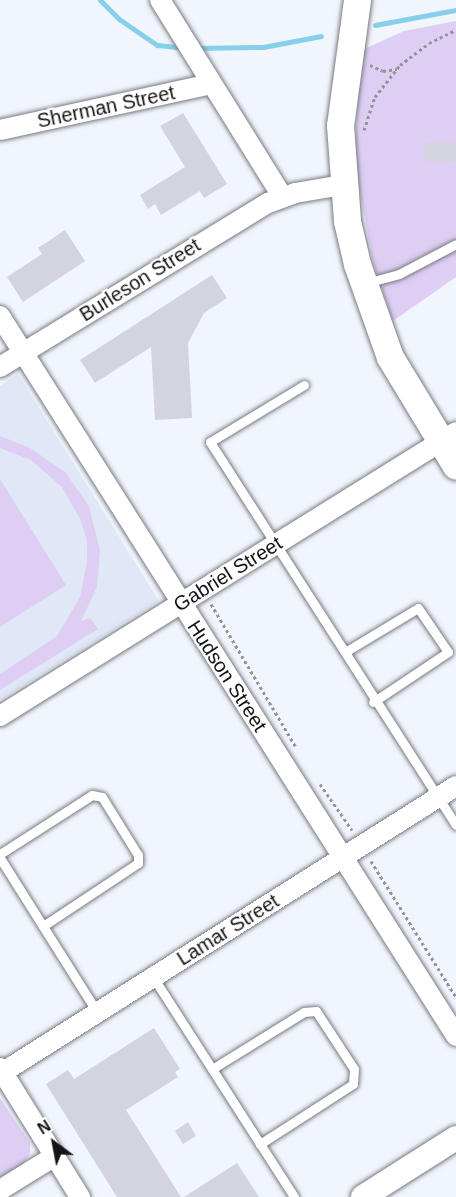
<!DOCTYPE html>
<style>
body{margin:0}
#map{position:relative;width:456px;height:1197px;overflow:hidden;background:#f1f5fc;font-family:Helvetica,sans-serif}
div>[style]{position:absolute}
.built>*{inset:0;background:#e0e7f6}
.green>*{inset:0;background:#dfcef3}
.stream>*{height:5px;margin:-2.5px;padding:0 2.5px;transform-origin:2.5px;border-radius:2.5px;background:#88cfeb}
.building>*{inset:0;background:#d4d4dc}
.path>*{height:3px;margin-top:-1.5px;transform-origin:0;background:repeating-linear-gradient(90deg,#919499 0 3px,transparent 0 6px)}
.roads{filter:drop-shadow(0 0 2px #787b82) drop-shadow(0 0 2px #787b82)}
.service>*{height:9px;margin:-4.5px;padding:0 4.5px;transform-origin:4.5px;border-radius:4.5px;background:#fff}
.minor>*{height:20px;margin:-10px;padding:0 10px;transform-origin:10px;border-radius:10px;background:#fff}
.tertiary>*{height:24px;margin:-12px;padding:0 12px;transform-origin:12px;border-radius:12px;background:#fff}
.secondary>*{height:27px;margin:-13.5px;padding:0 13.5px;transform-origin:13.5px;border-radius:13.5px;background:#fff}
span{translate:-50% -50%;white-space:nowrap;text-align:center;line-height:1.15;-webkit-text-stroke:4.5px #fff;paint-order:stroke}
.street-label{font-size:20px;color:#131417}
.north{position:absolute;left:24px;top:1113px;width:60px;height:60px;-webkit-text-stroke:4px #fff;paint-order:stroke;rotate:328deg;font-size:16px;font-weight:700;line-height:24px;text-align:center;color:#131417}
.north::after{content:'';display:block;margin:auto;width:21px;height:27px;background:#131417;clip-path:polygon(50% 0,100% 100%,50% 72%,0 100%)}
</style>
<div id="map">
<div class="built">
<i style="clip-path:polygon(18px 374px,159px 601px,0 700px,0 386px)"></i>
</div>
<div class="green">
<i style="clip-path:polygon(456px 21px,456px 277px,393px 321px,373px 262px,358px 181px,355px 151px,360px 58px,362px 50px,404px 31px)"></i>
<i style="clip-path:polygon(0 436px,30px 448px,65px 472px,89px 506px,100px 550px,97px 587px,81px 621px,90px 618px,98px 629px,0 690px,0 674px,57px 636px,80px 597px,87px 562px,87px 540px,80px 519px,62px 487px,31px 460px,0 448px)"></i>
<i style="clip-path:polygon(0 479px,66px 585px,0 627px)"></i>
<i style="clip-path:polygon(0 1098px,30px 1143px,30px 1153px,22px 1166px,0 1180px)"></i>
</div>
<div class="stream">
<i style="left:100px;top:0;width:27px;rotate:45deg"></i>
<i style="left:119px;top:19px;width:46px;rotate:34.4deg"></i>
<i style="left:157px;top:45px;width:27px;rotate:6deg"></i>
<i style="left:375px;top:25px;width:82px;rotate:-10.5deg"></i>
<i style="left:196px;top:48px;width:67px;rotate:-0.9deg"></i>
<i style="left:263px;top:47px;width:59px;rotate:-10.7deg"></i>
</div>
<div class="building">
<i style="clip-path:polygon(183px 113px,227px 184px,204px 198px,200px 191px,161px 215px,155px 204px,148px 209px,140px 195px,185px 167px,160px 126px)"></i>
<i style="clip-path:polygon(424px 142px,456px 143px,456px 162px,424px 161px)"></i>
<i style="clip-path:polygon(65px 230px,85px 261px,23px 302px,7px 277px,42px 254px,38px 248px)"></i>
<i style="clip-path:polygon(212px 275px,227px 298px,204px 313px,188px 343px,192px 418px,155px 420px,151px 347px,95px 383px,80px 360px)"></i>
<i style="clip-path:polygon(154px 1028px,180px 1069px,175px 1072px,178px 1077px,126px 1110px,181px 1197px,117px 1197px,46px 1084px,68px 1070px,74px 1079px)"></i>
<i style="clip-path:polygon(188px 1122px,196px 1136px,183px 1144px,175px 1131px)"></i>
<i style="clip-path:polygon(237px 1163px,259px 1197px,184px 1197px)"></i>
</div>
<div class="path">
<i style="left:370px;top:65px;width:14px;rotate:25deg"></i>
<i style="left:383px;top:71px;width:14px;rotate:-8deg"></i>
<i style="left:364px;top:130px;width:35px;rotate:-72deg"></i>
<i style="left:375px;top:97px;width:41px;rotate:-52deg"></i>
<i style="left:400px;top:65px;width:36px;rotate:-37deg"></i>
<i style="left:429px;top:43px;width:30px;rotate:-26deg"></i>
<i style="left:211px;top:604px;width:166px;rotate:59.3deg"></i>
<i style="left:320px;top:784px;width:56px;rotate:55.2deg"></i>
<i style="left:371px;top:861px;width:160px;rotate:58deg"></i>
</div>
<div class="roads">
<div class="service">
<i style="left:366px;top:283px;width:34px;rotate:-15deg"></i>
<i style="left:399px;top:274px;width:64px;rotate:-27.8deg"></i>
<i style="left:304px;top:385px;width:110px;rotate:148.8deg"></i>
<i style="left:210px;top:442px;width:455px;rotate:57.3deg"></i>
<i style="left:345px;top:652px;width:85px;rotate:-31.1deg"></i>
<i style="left:418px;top:608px;width:53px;rotate:55.7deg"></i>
<i style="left:448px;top:652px;width:90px;rotate:146.3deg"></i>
<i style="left:0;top:854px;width:109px;rotate:-32.7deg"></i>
<i style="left:92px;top:795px;width:10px;rotate:11deg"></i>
<i style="left:102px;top:797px;width:68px;rotate:58.2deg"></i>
<i style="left:138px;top:855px;width:8px;rotate:90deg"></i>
<i style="left:138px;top:863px;width:114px;rotate:146.4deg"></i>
<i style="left:0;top:858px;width:182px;rotate:57.8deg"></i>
<i style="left:153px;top:977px;width:261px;rotate:57.3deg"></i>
<i style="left:212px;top:1069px;width:108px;rotate:-31.8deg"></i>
<i style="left:304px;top:1012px;width:12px;rotate:-5deg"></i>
<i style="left:316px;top:1011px;width:69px;rotate:56.8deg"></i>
<i style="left:354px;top:1069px;width:15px;rotate:94deg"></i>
<i style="left:353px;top:1084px;width:111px;rotate:147.2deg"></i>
</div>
<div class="minor">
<i style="left:160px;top:0;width:231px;rotate:58.1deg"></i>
<i style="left:0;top:130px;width:216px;rotate:-12.3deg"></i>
<i style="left:0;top:316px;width:852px;rotate:57.65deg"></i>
<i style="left:0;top:367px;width:314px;rotate:-31.5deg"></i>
<i style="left:268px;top:203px;width:29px;rotate:-20deg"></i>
<i style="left:295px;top:193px;width:49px;rotate:-9.5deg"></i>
<i style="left:0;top:716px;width:537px;rotate:-31.91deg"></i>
<i style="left:0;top:1068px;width:152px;rotate:58.2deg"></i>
<i style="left:0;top:1074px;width:539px;rotate:-32.28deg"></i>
<i style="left:0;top:1190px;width:65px;rotate:-31.7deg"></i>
</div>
<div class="tertiary">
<i style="left:363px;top:1197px;width:110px;rotate:-32.4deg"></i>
</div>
<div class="secondary">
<i style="left:357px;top:0;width:126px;rotate:97.7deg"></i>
<i style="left:340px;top:125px;width:96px;rotate:85.8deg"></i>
<i style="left:347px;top:221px;width:44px;rotate:76.9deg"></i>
<i style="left:357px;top:264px;width:99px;rotate:70.5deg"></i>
<i style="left:390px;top:357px;width:127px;rotate:58.8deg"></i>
</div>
</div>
<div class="street-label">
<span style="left:106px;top:107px;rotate:-12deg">Sherman Street</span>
<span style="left:140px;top:280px;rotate:-32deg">Burleson Street</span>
<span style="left:228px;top:574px;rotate:-32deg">Gabriel Street</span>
<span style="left:227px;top:676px;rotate:57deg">Hudson Street</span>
<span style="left:228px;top:930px;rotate:-32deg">Lamar Street</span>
</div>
<div class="north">N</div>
</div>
